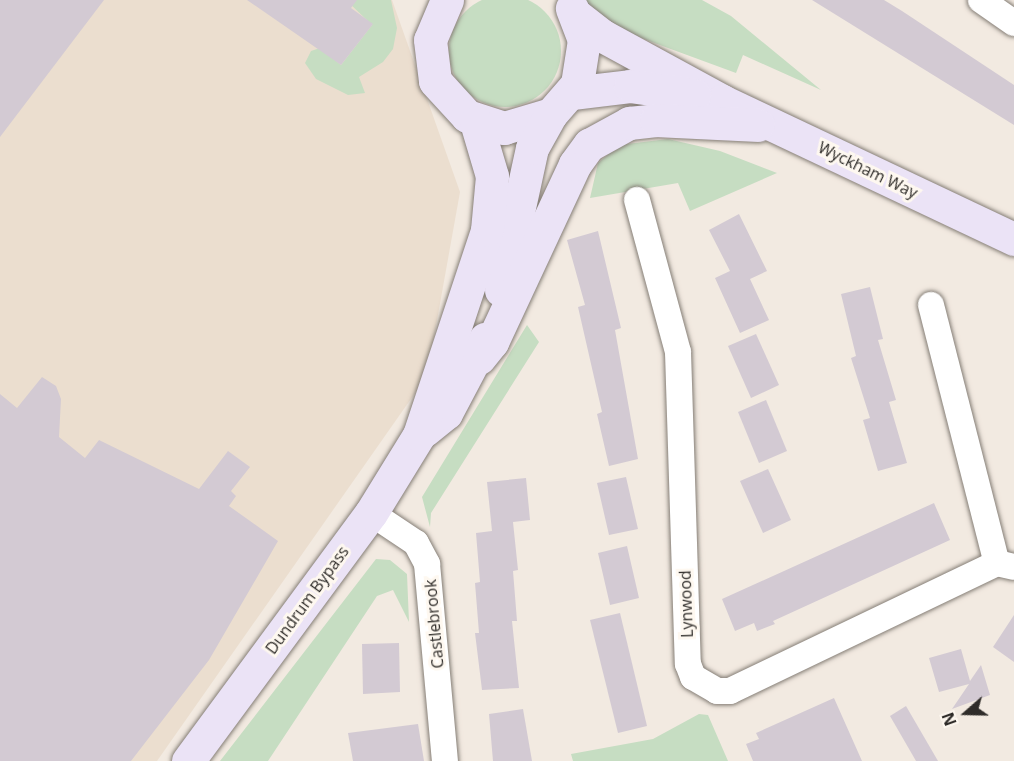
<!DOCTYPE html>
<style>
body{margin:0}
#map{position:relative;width:1014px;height:761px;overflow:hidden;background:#f2eae1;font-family:"Open Sans",sans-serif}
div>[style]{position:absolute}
.built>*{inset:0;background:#ebdecf}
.green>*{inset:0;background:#c6ddc2}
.round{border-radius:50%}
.building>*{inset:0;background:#d3cad3}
.roads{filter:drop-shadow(0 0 2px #857e76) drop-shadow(0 0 2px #857e76)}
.minor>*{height:26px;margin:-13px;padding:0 13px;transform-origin:13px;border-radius:13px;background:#fff}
.secondary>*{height:33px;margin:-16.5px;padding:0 16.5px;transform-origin:16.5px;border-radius:16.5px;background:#ebe3f6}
span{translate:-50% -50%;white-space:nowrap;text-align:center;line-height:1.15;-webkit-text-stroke:6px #fef8f0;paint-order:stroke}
.street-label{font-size:16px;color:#2f2c29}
.north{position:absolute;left:936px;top:683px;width:60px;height:60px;-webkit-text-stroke:4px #fef8f0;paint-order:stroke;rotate:250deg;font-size:16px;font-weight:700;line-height:24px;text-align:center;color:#2f2c29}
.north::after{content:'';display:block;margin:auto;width:21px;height:27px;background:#2f2c29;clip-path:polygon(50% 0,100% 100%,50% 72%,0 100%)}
</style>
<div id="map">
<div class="built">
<i style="clip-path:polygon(0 0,392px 0,460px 192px,427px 376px,157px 761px,0 761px)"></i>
</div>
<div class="green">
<i class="round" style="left:449px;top:-5px;width:112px;height:112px"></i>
<i style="clip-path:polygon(346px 0,391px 0,397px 28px,393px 49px,383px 62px,359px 77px,365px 93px,348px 95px,316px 79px,305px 63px,311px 51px,320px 48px,341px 65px,372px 25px)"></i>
<i style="clip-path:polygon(579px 0,702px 0,731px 16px,821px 90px,743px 55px,736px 73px,668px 48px,628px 33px)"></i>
<i style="clip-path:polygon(668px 139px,720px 151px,777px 173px,690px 211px,678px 183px,590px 198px,598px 163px,619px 145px)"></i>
<i style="clip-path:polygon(527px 325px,539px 342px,431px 513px,430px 527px,422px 497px)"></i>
<i style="clip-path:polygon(376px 559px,390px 560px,407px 574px,409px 622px,393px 590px,377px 596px,268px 761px,220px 761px)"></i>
<i style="clip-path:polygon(699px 714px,708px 715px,728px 761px,573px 761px,571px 754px,653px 739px)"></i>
</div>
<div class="building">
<i style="clip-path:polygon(0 0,104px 0,0 137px)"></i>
<i style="clip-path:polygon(247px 0,357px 0,351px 8px,373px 24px,341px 65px)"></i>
<i style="clip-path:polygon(812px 0,884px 0,902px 11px,1014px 85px,1014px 125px)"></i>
<i style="clip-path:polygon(739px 214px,767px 271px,750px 279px,769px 320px,740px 333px,715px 278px,730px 271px,709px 230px)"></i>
<i style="clip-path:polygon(598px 231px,621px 328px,615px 330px,638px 459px,609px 466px,597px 414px,602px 412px,578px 307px,585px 305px,567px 240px)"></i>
<i style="clip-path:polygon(870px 287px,883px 339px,878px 340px,896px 400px,889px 402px,907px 463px,878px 471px,863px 420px,870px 418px,851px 358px,856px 356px,841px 294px)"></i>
<i style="clip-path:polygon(756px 334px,779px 385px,751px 398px,728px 346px)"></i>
<i style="clip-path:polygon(42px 377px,56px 386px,61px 399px,59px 437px,85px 458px,99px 440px,199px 489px,228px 451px,250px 467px,231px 491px,236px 496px,229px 506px,278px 541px,209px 660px,131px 761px,0 761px,0 394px,17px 408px)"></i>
<i style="clip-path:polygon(766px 400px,787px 451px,759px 463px,738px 412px)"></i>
<i style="clip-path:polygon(768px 469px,791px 520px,763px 533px,740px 481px)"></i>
<i style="clip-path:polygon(626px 477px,638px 529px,609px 535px,597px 483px)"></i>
<i style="clip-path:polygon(526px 478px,530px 520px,513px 522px,518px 570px,513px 571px,517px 621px,512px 621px,519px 688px,482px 690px,475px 633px,479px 633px,475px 583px,480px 582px,476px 533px,492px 531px,487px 482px)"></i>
<i style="clip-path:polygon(934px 503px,950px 540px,773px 621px,775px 624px,757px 631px,754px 623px,735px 631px,722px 599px)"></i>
<i style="clip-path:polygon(627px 546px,639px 598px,610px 605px,598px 553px)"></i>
<i style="clip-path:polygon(620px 613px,647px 726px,618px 733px,590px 620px)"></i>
<i style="clip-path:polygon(1014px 615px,1014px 662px,993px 647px)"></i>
<i style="clip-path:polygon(399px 643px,400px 692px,363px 694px,362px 644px)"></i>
<i style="clip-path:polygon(961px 649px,970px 681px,981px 665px,990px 695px,952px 709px,969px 684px,939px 692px,929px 658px)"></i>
<i style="clip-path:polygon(834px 698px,862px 761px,753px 761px,746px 744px,759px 739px,756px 733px)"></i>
<i style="clip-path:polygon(906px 706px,938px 761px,916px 761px,890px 716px)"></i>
<i style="clip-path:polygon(523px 709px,532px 761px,493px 761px,489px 714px)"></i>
<i style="clip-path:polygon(418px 724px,424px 761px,353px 761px,348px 733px)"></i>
</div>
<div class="roads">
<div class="minor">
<i style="left:981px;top:0;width:40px;rotate:34.9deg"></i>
<i style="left:637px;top:200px;width:157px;rotate:74.9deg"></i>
<i style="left:678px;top:352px;width:312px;rotate:88.2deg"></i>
<i style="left:688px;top:664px;width:14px;rotate:69deg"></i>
<i style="left:693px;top:677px;width:28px;rotate:30deg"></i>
<i style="left:717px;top:691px;width:13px"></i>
<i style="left:730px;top:691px;width:296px;rotate:-25.6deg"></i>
<i style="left:997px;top:563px;width:17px;rotate:13deg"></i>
<i style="left:931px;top:305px;width:266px;rotate:75.7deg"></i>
<i style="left:371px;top:513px;width:54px;rotate:33.7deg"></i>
<i style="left:416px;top:543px;width:24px;rotate:62deg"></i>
<i style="left:427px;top:564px;width:198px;rotate:84.8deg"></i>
</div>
<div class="secondary">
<i style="left:447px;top:0;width:43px;rotate:113deg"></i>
<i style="left:430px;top:40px;width:41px;rotate:83deg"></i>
<i style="left:435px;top:81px;width:47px;rotate:47.6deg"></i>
<i style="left:467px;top:116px;width:39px;rotate:18deg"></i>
<i style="left:504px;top:128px;width:49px;rotate:-16.6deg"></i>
<i style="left:551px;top:114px;width:40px;rotate:-49deg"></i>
<i style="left:577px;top:84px;width:45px;rotate:-81deg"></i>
<i style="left:584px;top:40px;width:34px;rotate:-111deg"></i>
<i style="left:577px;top:16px;width:33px;rotate:38deg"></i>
<i style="left:603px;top:36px;width:136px;rotate:28.6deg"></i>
<i style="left:722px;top:101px;width:323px;rotate:25.3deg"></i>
<i style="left:572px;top:93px;width:58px;rotate:-6.9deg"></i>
<i style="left:630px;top:86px;width:65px;rotate:8deg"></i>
<i style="left:501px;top:290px;width:145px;rotate:-77.7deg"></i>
<i style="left:532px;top:148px;width:39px;rotate:-61deg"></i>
<i style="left:479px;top:358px;width:21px;rotate:-51deg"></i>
<i style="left:492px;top:342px;width:196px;rotate:-65deg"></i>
<i style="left:575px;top:164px;width:24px;rotate:-54deg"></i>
<i style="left:589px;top:145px;width:46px;rotate:-28.8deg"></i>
<i style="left:629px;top:123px;width:27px;rotate:-6deg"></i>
<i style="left:656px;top:120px;width:102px;rotate:2.8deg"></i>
<i style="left:425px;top:430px;width:27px;rotate:-39deg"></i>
<i style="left:446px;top:413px;width:84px;rotate:-62.2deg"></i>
<i style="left:188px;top:761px;width:308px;rotate:-53.6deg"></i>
<i style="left:371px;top:513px;width:92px;rotate:-58.4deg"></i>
<i style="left:419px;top:435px;width:216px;rotate:-71.6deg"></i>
<i style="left:487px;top:230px;width:54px;rotate:-84.7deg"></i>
<i style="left:492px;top:176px;width:56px;rotate:-106.5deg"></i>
</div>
</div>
<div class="street-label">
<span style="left:868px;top:170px;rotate:26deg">Wyckham Way</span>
<span style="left:307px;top:600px;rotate:-54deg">Dundrum Bypass</span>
<span style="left:686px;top:604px;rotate:-92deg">Lynwood</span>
<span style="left:434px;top:624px;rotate:-95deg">Castlebrook</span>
</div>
<div class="north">N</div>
</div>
